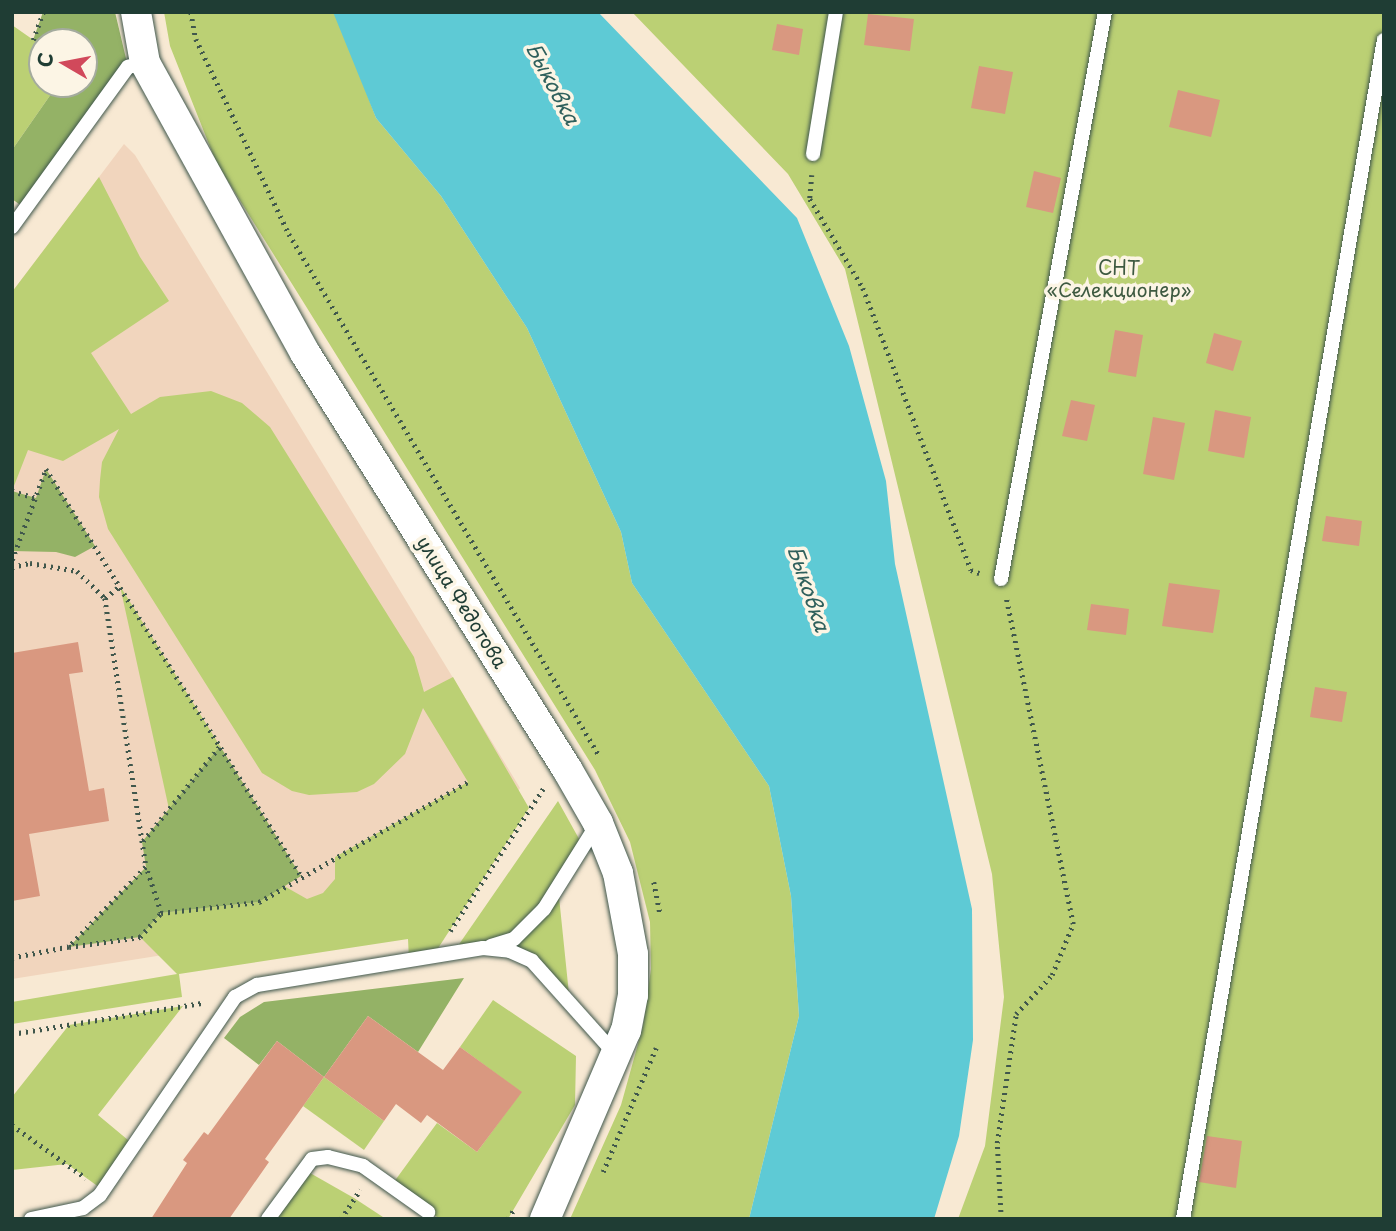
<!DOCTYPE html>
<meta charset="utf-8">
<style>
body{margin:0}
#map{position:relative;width:1396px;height:1231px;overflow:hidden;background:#f8e9d3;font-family:"Playpen Sans",sans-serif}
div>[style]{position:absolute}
.built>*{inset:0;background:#f1d5bd}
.green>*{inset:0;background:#bbd074}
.forest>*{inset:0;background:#94b266}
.water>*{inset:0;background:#5ecad5}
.building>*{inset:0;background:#d99880}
.path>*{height:4.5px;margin-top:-2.25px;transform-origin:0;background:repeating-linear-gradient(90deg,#40574c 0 2px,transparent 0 7px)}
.roads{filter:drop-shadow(0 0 2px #40574c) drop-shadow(0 0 2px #40574c)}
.lane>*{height:14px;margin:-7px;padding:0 7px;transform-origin:7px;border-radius:7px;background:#fff}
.street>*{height:30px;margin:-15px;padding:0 15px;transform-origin:15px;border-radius:15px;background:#fff}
span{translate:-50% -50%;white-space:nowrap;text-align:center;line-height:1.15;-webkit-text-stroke:7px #fcf5e5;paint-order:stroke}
.park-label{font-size:19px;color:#3e5a41}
.street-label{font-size:19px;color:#1f3d34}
.water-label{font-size:21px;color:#2f605c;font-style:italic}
.frame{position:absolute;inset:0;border:14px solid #1f3d34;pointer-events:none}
.north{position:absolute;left:28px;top:28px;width:70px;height:70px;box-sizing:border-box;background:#fcf5e5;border:2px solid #a4ab9e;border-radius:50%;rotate:280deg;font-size:19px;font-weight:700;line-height:28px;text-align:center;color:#1f3d34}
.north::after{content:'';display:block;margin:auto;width:24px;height:32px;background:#d1495b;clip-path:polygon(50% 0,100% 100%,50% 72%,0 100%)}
</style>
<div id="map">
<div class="built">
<i style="clip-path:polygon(124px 144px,135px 155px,520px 788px,439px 911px,12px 979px,12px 292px)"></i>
</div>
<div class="green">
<i style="clip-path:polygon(164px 12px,333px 12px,339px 20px,376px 118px,441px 196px,527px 328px,621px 532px,632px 583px,769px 786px,791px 896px,799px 1016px,749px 1219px,570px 1219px,621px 1105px,643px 1026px,651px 969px,650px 922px,630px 842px,595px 770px,216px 162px,170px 46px)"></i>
<i style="clip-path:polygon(632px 12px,1384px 12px,1384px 1219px,958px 1219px,985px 1146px,1004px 997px,992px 874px,845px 269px,788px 174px)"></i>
<i style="clip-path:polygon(12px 25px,42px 46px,42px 84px,58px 84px,12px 150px)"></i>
<i style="clip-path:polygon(99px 177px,140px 257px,169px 301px,91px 353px,131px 414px,160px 397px,211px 391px,242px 403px,270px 427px,414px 657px,424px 692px,453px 677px,529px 808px,433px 956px,409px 960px,408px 939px,179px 974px,182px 997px,12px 1024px,12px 1002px,177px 974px,140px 937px,161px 913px,259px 902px,284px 886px,307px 899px,323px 893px,335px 879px,335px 857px,468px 782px,423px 708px,405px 754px,374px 784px,357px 792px,309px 795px,292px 791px,262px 773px,108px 529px,99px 497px,100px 480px,102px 462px,119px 429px,63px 461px,28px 450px,12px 491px,12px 292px)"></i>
<i style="clip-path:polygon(120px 586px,220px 746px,169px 809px)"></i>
<i style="clip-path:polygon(558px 801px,583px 846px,558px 887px,570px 1004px,532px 961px,510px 951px,453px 953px)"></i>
<i style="clip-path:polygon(493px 1000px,576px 1056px,575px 1105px,508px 1219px,440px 1219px,391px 1186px,437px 1123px,477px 1152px,521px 1092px,460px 1047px)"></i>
<i style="clip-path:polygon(183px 1006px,98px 1115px,134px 1145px,103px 1190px,67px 1164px,12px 1170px,12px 1097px,69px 1025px)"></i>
<i style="clip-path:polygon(324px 1077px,384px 1121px,364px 1150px,303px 1106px)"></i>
<i style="clip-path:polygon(303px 1169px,354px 1198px,386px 1219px,267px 1219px)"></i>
</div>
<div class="forest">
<i style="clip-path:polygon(43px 12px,115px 12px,128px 67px,26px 209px,12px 199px,12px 150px,58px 84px,84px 84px,84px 42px,42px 42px,42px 46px,33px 40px)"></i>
<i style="clip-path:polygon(46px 469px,95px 546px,75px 557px,56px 552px,12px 551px,12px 491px,36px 498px)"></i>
<i style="clip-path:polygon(220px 746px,301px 876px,259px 902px,161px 913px,140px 937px,69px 947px,146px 867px,142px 842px)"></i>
<i style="clip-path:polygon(464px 978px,418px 1052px,368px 1016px,324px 1077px,277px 1041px,259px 1065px,224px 1038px,240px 1017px,264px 1002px)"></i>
</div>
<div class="water">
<i style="clip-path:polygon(333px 12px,598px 12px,797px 218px,849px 346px,886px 481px,895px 564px,972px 909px,973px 1040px,959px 1136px,934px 1219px,749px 1219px,799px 1016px,791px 896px,769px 786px,632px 583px,621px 532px,527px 328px,441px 196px,376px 118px)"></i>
</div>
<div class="building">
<i style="clip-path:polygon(868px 14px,914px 19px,910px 51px,864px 45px)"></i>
<i style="clip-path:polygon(777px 24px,803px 29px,799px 55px,772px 50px)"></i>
<i style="clip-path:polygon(979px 66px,1013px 72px,1005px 114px,971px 108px)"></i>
<i style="clip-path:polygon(1178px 90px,1220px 100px,1211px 137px,1169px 127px)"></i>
<i style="clip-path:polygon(1034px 171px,1061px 178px,1053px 213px,1026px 207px)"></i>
<i style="clip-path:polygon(1115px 330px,1143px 335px,1136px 377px,1108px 372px)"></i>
<i style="clip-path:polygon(1214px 333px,1242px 341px,1233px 371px,1206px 363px)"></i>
<i style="clip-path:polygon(1071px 400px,1095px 405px,1087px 441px,1062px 436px)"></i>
<i style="clip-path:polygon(1215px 410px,1251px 417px,1244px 458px,1208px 451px)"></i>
<i style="clip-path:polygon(1153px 417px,1185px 423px,1174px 480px,1143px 474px)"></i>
<i style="clip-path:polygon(1326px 516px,1362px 521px,1359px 546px,1322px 541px)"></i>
<i style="clip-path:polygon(1169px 583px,1220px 590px,1213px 633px,1162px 626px)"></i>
<i style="clip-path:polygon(1091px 604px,1129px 609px,1126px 635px,1087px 630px)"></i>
<i style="clip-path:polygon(78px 642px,83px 672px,69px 674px,89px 791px,104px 788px,109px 821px,29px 834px,40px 896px,12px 901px,12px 653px)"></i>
<i style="clip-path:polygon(1315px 687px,1347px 692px,1342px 722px,1310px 717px)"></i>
<i style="clip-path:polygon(368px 1016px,443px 1070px,460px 1047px,522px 1092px,477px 1152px,427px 1115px,421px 1123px,396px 1104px,384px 1121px,324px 1077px)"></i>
<i style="clip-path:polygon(277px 1041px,324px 1077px,265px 1159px,269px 1162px,229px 1219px,151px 1219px,187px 1163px,183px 1160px,204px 1132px,208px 1135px)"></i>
<i style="clip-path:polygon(1207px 1136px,1242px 1141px,1236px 1188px,1199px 1182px)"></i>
</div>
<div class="path">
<i style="left:191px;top:12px;width:27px;rotate:80deg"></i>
<i style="left:196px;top:39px;width:216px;rotate:64.5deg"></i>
<i style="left:289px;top:234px;width:606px;rotate:59.25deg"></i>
<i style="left:33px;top:40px;width:30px;rotate:-70deg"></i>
<i style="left:812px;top:175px;width:24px;rotate:95deg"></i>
<i style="left:810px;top:199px;width:104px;rotate:59.2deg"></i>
<i style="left:863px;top:288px;width:302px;rotate:69deg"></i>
<i style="left:971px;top:570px;width:9px;rotate:21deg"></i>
<i style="left:12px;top:491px;width:25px;rotate:16deg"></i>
<i style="left:12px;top:560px;width:97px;rotate:-69.5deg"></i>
<i style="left:46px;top:469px;width:480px;rotate:57.9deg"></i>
<i style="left:12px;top:567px;width:18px;rotate:-13deg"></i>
<i style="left:30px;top:563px;width:48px;rotate:9.7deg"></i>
<i style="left:77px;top:571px;width:39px;rotate:44deg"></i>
<i style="left:105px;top:598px;width:272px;rotate:81.3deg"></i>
<i style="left:146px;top:867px;width:111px;rotate:133.9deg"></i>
<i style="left:69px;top:947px;width:58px;rotate:169.1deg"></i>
<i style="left:105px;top:598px;width:19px;rotate:-39deg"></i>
<i style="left:143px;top:841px;width:122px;rotate:-51deg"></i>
<i style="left:654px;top:882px;width:33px;rotate:79deg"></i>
<i style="left:161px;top:913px;width:99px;rotate:-6.4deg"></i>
<i style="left:259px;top:902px;width:241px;rotate:-29.9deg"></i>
<i style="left:450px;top:931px;width:170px;rotate:-56.8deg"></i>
<i style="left:69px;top:947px;width:72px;rotate:-8deg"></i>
<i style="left:140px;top:937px;width:32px;rotate:-49deg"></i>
<i style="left:161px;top:913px;width:48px;rotate:-108.1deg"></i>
<i style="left:12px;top:1034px;width:192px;rotate:-9.3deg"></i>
<i style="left:12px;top:1125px;width:91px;rotate:35.6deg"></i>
<i style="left:603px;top:1172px;width:135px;rotate:-66.9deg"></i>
<i style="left:341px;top:1219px;width:35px;rotate:-57deg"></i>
<i style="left:508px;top:1219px;width:12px;rotate:-59deg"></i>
<i style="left:1001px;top:1219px;width:76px;rotate:-93deg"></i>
<i style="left:997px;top:1143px;width:130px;rotate:-81.6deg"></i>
<i style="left:1016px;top:1014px;width:53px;rotate:-47.3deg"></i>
<i style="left:1052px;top:975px;width:55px;rotate:-67.6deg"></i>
<i style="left:1073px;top:924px;width:332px;rotate:-101.6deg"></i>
</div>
<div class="roads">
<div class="lane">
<i style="left:813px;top:154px;width:144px;rotate:-80.8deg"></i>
<i style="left:12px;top:227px;width:198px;rotate:-54.1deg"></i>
<i style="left:128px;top:67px;width:17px;rotate:-13deg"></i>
<i style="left:1001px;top:579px;width:576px;rotate:-79.61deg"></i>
<i style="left:491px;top:946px;width:24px;rotate:-17deg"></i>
<i style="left:514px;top:939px;width:42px;rotate:-45deg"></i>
<i style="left:544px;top:909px;width:102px;rotate:-57.9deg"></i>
<i style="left:31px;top:1219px;width:53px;rotate:-11.9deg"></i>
<i style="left:83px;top:1208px;width:21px;rotate:-37deg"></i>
<i style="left:100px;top:1195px;width:240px;rotate:-55.7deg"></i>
<i style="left:235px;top:997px;width:25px;rotate:-29deg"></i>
<i style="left:257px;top:985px;width:229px;rotate:-9.3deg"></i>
<i style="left:483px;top:948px;width:27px;rotate:6deg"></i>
<i style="left:510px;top:951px;width:24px;rotate:24deg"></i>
<i style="left:532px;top:961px;width:126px;rotate:48.2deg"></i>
<i style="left:268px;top:1219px;width:74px;rotate:-53.7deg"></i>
<i style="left:312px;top:1159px;width:16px;rotate:-7deg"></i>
<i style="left:328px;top:1157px;width:36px;rotate:14deg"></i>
<i style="left:363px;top:1166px;width:80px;rotate:35.3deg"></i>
<i style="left:1183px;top:1219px;width:1196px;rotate:-80.33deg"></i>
</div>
<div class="street">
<i style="left:136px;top:12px;width:52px;rotate:80deg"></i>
<i style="left:145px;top:63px;width:331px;rotate:61.1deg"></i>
<i style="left:305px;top:353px;width:492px;rotate:57.8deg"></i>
<i style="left:567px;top:769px;width:62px;rotate:60.1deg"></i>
<i style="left:598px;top:823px;width:54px;rotate:68.2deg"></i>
<i style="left:618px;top:873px;width:82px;rotate:79.5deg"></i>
<i style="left:633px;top:954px;width:41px;rotate:90deg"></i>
<i style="left:633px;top:995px;width:36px;rotate:101deg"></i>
<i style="left:626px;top:1030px;width:206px;rotate:113.2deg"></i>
</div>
</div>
<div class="park-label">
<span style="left:1119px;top:279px">СНТ<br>«Селекционер»</span>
</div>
<div class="street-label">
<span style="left:462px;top:602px;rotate:58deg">улица Федотова</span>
</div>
<div class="water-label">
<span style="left:554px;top:83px;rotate:62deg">Быковка</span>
<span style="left:810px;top:588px;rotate:71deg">Быковка</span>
</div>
<div class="frame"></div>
<div class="north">С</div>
</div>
